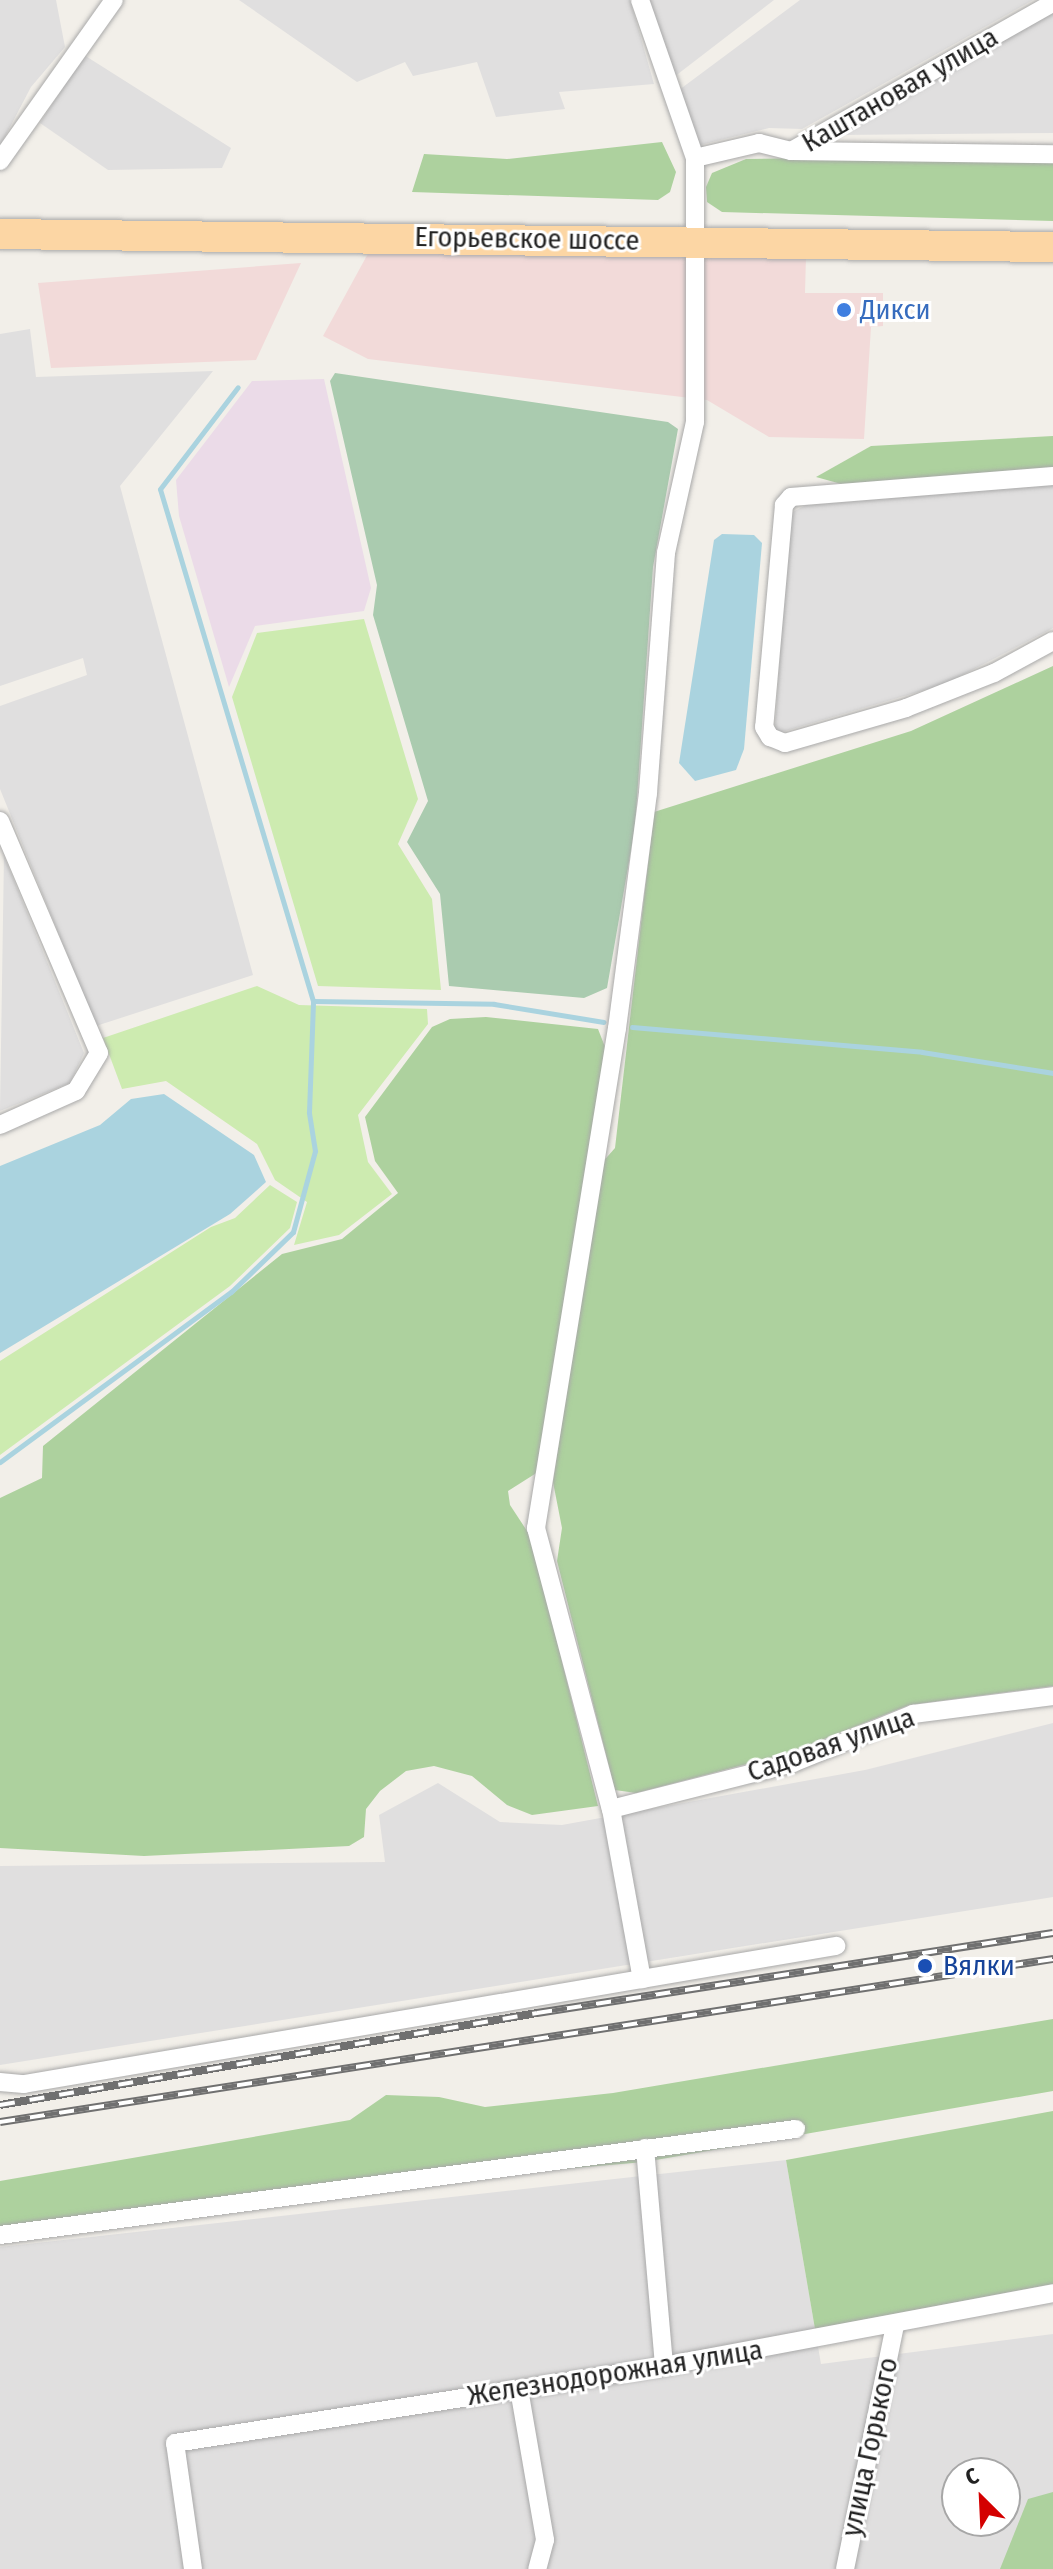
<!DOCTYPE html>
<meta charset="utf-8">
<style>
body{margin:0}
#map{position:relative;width:1053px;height:2569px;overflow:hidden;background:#f2efe9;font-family:"Fira Sans Condensed",sans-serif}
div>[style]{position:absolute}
.residential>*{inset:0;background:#e0dfdf}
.commercial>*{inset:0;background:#f2dad9}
.industrial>*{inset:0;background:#ebdbe8}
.grass>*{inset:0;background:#cdebb0}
.forest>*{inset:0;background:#add19e}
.cemetery>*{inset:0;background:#aacbaf}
.water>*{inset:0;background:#aad3df}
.stream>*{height:5px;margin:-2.5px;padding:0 2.5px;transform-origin:2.5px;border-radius:2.5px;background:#aad3df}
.roads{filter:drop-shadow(0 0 2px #a9a9a9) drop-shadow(0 0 2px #a9a9a9)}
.minor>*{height:18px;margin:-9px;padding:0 9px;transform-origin:9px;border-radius:9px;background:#fff}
.primary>*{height:30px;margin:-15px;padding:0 15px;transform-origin:15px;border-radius:15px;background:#fcd6a4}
.rail>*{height:8px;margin-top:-4px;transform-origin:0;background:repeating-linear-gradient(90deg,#fff 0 15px,#707070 0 30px);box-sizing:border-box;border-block:2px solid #707070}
.dots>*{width:22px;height:22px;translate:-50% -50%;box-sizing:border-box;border:4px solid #fff;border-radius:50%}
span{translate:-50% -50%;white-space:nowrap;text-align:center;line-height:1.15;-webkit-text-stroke:6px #fff;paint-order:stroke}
.street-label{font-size:28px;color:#222}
.shop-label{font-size:28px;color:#366cbe}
.left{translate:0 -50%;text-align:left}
.transit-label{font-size:28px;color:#164399}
.north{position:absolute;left:941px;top:2457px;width:80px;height:80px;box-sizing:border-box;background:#fff;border:2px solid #a7a7a7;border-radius:50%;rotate:336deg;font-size:22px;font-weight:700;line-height:32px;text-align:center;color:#222}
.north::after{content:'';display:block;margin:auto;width:28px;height:36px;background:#d40000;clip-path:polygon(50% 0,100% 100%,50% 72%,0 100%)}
</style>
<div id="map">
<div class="residential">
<i style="clip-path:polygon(0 0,56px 0,65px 47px,31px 87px,0 146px)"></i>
<i style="clip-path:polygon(239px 0,630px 0,654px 84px,559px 92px,565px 109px,496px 117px,477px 62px,413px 76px,405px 62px,357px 82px)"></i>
<i style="clip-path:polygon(647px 0,774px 0,674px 77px)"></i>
<i style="clip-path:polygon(800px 0,1033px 0,802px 129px,769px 128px,700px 145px,679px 90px)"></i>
<i style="clip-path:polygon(1053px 12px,1053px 133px,839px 135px,838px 128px)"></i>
<i style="clip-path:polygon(84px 55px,231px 148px,222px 168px,108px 170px,40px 123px)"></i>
<i style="clip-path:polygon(30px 329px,36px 377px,213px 371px,120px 486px,253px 975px,96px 1026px,0 789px,0 706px,87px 675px,83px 658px,0 686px,0 334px)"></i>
<i style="clip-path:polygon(1053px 485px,1053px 628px,945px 684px,782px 732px,775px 729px,789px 514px,806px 505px)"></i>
<i style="clip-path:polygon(4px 856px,84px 1053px,70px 1083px,0 1111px)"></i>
<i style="clip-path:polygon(1053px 1723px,1053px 1897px,0 2065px,0 1866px,385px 1862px,379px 1815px,438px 1783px,500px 1822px,562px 1825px,865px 1770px)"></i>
<i style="clip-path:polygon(evenodd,786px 2160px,821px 2364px,1053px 2334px,1053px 2569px,0 2569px,0 2247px,786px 2160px,957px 2473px,1005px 2473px,1005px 2521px,957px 2521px,957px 2473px)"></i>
</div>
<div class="commercial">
<i style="clip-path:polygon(371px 248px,806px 257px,805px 293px,883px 293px,883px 326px,871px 327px,864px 439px,769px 437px,707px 400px,368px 359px,323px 336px)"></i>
<i style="clip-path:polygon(301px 263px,256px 360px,51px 368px,38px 283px)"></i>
</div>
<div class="industrial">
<i style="clip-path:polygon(324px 379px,371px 588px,364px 611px,255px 626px,229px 687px,179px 516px,176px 480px,252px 381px)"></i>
</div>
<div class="grass">
<i style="clip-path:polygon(364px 619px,418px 799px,398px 844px,432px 899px,441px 990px,318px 986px,232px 697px,257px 633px)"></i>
<i style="clip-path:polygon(257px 986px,299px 1005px,427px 1009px,428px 1024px,358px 1115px,368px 1162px,392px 1194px,339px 1235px,294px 1245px,307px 1202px,275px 1180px,257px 1144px,166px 1081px,122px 1089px,103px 1038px)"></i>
<i style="clip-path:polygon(270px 1185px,297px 1202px,290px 1228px,230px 1286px,0 1455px,0 1361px,211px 1227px,235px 1218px)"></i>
</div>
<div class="forest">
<i style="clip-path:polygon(662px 142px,676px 172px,670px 192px,658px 200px,412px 192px,424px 154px,507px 159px)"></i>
<i style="clip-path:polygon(1024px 155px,1053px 157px,1053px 221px,722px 212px,707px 202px,706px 187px,712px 173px,746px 159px)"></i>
<i style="clip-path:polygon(1053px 436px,1053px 469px,845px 485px,816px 477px,871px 446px)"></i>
<i style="clip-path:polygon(1053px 666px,1053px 1686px,909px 1705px,789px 1753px,636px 1793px,615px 1790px,557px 1561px,562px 1528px,553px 1482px,600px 1165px,615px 1148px,654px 812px,911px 731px)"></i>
<i style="clip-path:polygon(486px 1017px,598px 1029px,607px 1052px,538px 1472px,508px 1491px,510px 1505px,531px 1537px,598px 1806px,532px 1815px,507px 1805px,472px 1776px,434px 1766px,406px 1771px,380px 1791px,366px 1809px,364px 1837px,349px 1846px,144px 1856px,0 1848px,0 1498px,42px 1478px,43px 1446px,282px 1254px,342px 1239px,398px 1193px,375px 1161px,365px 1117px,432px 1027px,450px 1019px)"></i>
<i style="clip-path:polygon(1053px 2019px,1053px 2091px,644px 2162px,239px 2197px,0 2227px,0 2181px,350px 2120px,386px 2095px,439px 2097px,485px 2107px,613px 2093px)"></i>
<i style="clip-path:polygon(1053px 2111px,1053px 2284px,815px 2329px,786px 2160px)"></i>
<i style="clip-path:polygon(1053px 2492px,1053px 2569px,1000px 2569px,1028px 2499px)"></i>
</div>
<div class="cemetery">
<i style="clip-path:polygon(335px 373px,668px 422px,678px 429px,653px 567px,635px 827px,607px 988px,584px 998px,449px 986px,440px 894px,407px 842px,428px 801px,373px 615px,377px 585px,330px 381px)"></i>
</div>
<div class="water">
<i style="clip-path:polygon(722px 534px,754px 535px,762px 543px,744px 749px,736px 770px,695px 781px,679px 763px,714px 540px)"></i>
<i style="clip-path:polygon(164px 1094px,254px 1155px,266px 1182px,230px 1214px,0 1353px,0 1166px,100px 1125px,131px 1099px)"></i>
</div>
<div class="stream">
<i style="left:313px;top:1001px;width:181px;rotate:0.9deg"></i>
<i style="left:494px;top:1004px;width:111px;rotate:9.3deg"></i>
<i style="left:632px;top:1027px;width:291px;rotate:4.9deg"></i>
<i style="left:922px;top:1052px;width:133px;rotate:9.1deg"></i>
<i style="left:0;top:1462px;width:287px;rotate:-36.4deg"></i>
<i style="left:231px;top:1292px;width:86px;rotate:-44.1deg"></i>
<i style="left:293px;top:1232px;width:84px;rotate:-74.8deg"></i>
<i style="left:315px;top:1151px;width:39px;rotate:-99deg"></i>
<i style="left:309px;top:1112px;width:111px;rotate:-87.9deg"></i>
<i style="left:313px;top:1001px;width:534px;rotate:-106.64deg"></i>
<i style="left:160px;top:489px;width:128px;rotate:-52.6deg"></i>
</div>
<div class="roads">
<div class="minor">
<i style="left:640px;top:0;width:167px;rotate:70.8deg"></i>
<i style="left:695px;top:158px;width:264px;rotate:90deg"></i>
<i style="left:695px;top:422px;width:134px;rotate:102.5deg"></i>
<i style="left:666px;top:553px;width:241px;rotate:94.3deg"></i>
<i style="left:648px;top:793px;width:237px;rotate:97.5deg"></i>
<i style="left:617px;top:1028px;width:507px;rotate:99.2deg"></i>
<i style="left:536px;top:1528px;width:291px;rotate:75.1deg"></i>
<i style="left:611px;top:1809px;width:173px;rotate:79.7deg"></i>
<i style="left:792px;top:151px;width:261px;rotate:0.7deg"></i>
<i style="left:695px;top:158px;width:66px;rotate:-13.2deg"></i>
<i style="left:759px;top:143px;width:33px;rotate:14deg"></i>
<i style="left:791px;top:151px;width:301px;rotate:-29.5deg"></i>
<i style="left:0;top:161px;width:197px;rotate:-54.7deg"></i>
<i style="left:1053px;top:476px;width:263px;rotate:175.4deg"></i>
<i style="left:791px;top:497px;width:11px;rotate:131deg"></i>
<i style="left:784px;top:505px;width:223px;rotate:95.1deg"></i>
<i style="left:764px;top:727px;width:12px;rotate:59deg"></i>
<i style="left:770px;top:737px;width:16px;rotate:22deg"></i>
<i style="left:785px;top:743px;width:126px;rotate:-16.1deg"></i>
<i style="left:906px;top:708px;width:95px;rotate:-21.7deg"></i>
<i style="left:994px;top:673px;width:67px;rotate:-28.5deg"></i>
<i style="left:0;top:821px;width:252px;rotate:66.9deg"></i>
<i style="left:99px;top:1053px;width:44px;rotate:121.2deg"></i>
<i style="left:76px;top:1091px;width:83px;rotate:155.9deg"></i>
<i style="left:611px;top:1809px;width:188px;rotate:-14.2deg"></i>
<i style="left:793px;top:1763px;width:130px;rotate:-22.2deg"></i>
<i style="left:913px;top:1714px;width:141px;rotate:-7.3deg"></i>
<i style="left:0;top:2082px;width:24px;rotate:5deg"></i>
<i style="left:24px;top:2084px;width:824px;rotate:-9.65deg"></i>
<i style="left:645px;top:2148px;width:219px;rotate:85deg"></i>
<i style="left:0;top:2235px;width:803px;rotate:-7.59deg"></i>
<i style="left:519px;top:2389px;width:153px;rotate:80.2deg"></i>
<i style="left:545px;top:2540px;width:30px;rotate:105deg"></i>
<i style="left:193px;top:2569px;width:127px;rotate:-98.1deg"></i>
<i style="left:175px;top:2443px;width:495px;rotate:-8.9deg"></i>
<i style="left:664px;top:2366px;width:396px;rotate:-10.6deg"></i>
<i style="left:845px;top:2569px;width:249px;rotate:-78.4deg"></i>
</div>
<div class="primary">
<i style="left:0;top:234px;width:1053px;rotate:0.71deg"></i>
</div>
</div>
<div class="rail">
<i style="left:0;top:2105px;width:545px;rotate:-9.72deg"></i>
<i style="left:537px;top:2013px;width:522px;rotate:-8.81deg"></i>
<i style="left:0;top:2122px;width:1066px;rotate:-8.8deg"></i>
</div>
<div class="dots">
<i style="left:844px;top:310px;background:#3f7fe0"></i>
<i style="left:925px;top:1966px;background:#1a4fb4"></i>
</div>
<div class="street-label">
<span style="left:900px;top:90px;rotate:-30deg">Каштановая улица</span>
<span style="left:527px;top:239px;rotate:1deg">Егорьевское шоссе</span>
<span style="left:831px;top:1745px;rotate:-19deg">Садовая улица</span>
<span style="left:615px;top:2373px;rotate:-9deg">Железнодорожная улица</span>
<span style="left:870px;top:2447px;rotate:-78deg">улица Горького</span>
</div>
<div class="shop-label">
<span class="left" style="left:860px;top:310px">Дикси</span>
</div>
<div class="transit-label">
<span class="left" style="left:943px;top:1966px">Вялки</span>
</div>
<div class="north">С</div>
</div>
